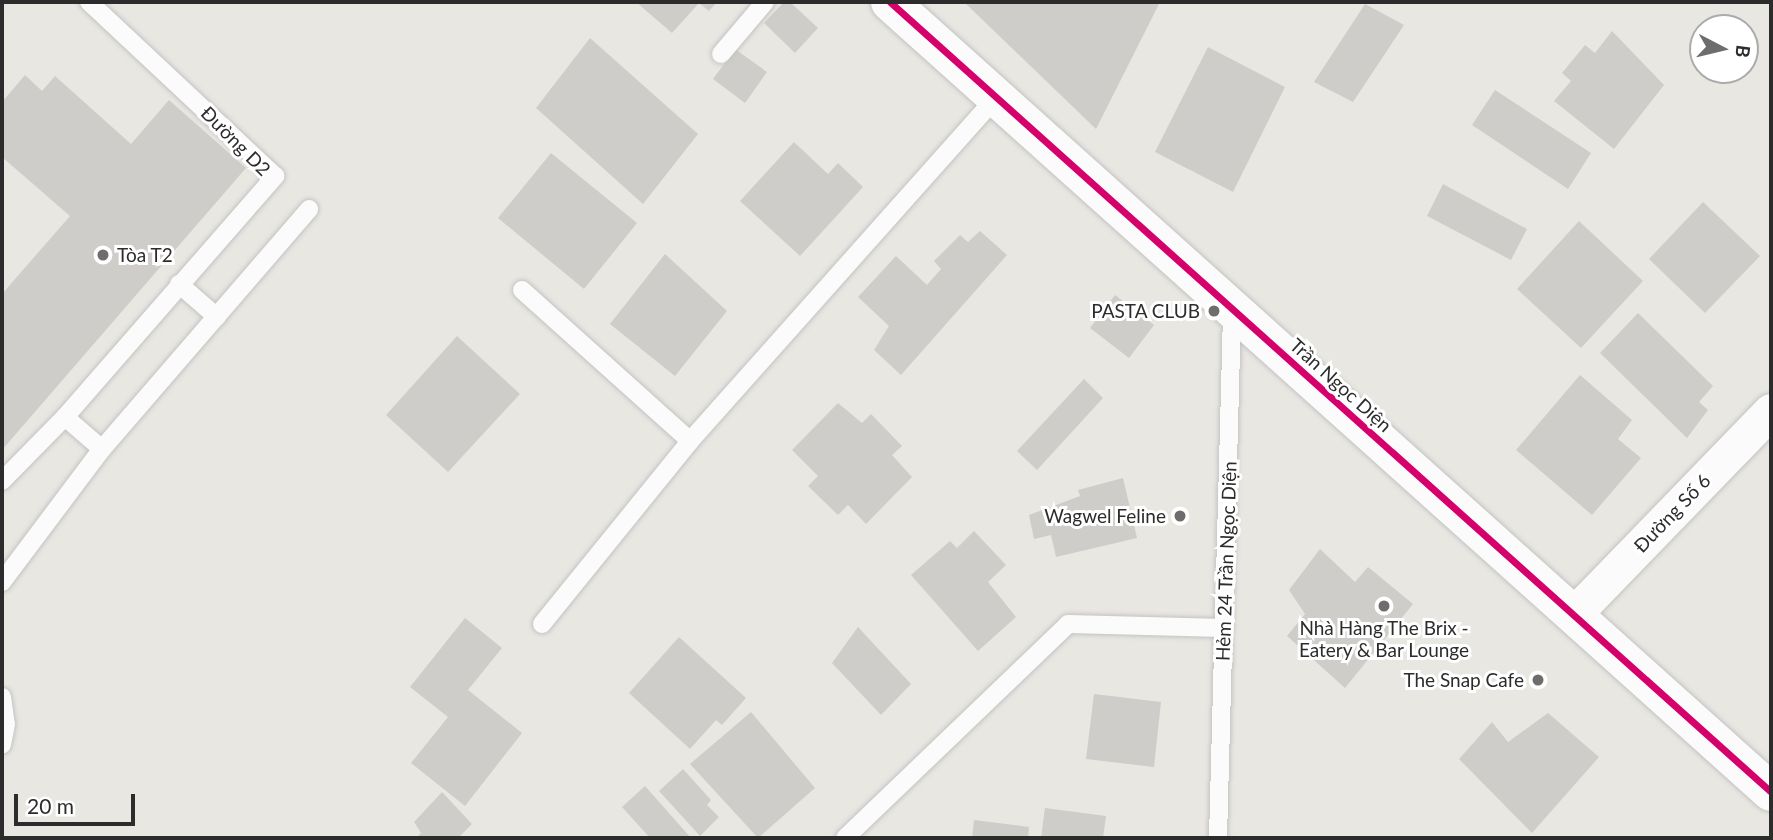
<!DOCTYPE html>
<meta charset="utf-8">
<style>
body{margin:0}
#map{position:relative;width:1773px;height:840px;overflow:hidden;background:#e9e7e2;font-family:Lato,sans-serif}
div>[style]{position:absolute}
.building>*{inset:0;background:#cecdc9}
.roads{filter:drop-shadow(0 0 2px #c4c3c2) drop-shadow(0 0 2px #c4c3c2)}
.lane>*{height:18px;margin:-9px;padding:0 9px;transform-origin:9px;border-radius:9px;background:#fcfbfb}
.street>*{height:35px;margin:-17.5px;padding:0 17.5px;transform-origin:17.5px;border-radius:17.5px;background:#fcfbfb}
.secondary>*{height:38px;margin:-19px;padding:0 19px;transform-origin:19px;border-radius:19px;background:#fcfbfb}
.cycleway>*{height:7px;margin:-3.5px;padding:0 3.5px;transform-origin:3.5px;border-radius:3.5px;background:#d6006c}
.dots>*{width:19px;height:19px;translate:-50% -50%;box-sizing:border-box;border:4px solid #fff;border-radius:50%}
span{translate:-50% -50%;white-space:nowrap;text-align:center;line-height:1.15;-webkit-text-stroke:6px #fff;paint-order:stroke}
.street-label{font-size:19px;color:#2c2c2c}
.poi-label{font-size:19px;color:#2c2c2c}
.left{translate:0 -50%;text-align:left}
.right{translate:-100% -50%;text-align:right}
.frame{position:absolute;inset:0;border:4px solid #2c2c2c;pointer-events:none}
.north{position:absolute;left:1689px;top:14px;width:70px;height:70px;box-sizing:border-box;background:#fff;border:2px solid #ababab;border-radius:50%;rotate:97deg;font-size:19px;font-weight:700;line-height:28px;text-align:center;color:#2c2c2c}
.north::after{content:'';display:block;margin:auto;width:24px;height:32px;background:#6e6d6c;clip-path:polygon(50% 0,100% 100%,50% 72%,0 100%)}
.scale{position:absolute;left:14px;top:794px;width:121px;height:32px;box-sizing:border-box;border:4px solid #2c2c2c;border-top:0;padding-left:9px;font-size:21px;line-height:24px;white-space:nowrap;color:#2c2c2c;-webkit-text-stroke:5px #fff;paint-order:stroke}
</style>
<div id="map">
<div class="building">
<i style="clip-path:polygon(636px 2px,717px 2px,709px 11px,699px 3px,672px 33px)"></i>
<i style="clip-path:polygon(784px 2px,790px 2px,818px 28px,795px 53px,764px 23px)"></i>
<i style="clip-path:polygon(964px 2px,1160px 2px,1096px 129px)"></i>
<i style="clip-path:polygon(1365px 4px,1404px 25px,1353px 102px,1314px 82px)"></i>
<i style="clip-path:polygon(1612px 31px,1664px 85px,1614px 149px,1554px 101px,1571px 81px,1562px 73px,1585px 45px,1595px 53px)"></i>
<i style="clip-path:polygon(590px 38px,698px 134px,643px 204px,536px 108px)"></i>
<i style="clip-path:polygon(1208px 47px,1285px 87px,1233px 192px,1155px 152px)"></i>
<i style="clip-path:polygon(735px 49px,767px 72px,745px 103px,713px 79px)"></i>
<i style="clip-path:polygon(25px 75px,42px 91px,55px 76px,131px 144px,169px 100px,246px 168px,2px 450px,2px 294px,70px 216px,2px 157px,2px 102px)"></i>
<i style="clip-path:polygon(1495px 90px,1591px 153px,1568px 189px,1472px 125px)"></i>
<i style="clip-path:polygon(794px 142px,828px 174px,838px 163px,863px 187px,800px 256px,740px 201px)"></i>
<i style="clip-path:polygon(551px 153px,637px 223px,584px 289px,498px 218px)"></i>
<i style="clip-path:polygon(1443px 184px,1527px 229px,1511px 260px,1427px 216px)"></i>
<i style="clip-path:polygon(1703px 202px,1760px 256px,1705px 313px,1649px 259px)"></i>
<i style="clip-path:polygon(1579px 221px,1643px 281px,1581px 348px,1517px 289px)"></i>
<i style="clip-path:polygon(980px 231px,1007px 255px,901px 375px,874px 350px,889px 326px,858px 297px,896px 256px,927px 285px,941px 269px,934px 261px,960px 235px,968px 242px)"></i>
<i style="clip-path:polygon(665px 254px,727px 311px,675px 376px,610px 324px)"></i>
<i style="clip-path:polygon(1115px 295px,1154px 325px,1129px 358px,1090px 328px)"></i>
<i style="clip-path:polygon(1638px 313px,1713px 386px,1699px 402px,1708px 410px,1687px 438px,1600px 353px)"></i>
<i style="clip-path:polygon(457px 336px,520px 394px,448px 472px,386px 415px)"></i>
<i style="clip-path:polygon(1580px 375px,1632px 420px,1618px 439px,1641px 458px,1592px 515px,1516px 450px)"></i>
<i style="clip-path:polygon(1084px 379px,1103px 398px,1037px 470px,1017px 451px)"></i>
<i style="clip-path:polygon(838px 403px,862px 423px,871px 414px,902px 446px,892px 455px,912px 477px,866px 524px,848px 505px,838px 515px,808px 486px,818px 476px,792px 450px)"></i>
<i style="clip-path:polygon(1123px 478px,1137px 538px,1056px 557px,1051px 535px,1034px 539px,1029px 515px,1080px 496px,1078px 490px)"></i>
<i style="clip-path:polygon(974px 531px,1006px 565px,988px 582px,1016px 617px,978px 651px,911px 575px,950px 541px,957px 548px)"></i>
<i style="clip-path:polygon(1320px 549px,1355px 582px,1368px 567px,1413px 604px,1345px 688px,1287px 636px,1305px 614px,1289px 590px)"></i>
<i style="clip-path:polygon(465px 618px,502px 648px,468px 690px,522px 733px,465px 806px,411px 763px,448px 717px,410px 687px)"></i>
<i style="clip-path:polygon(858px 627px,911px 684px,881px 715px,832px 663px)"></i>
<i style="clip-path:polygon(679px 637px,746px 698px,722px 725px,716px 720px,690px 749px,629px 693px)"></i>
<i style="clip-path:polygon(1094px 694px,1161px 702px,1154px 767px,1086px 759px)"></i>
<i style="clip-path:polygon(751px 712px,815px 788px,758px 838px,690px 764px)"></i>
<i style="clip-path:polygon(1548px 713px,1599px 757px,1532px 833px,1459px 759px,1492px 722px,1508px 742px)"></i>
<i style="clip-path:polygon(683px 769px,711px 800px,707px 805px,719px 817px,700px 836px,659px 791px)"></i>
<i style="clip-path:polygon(645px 786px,691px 838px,650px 838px,622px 807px)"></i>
<i style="clip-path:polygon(442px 792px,472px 824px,458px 838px,416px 838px,421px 833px,414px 822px)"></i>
<i style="clip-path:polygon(1045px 808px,1106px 816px,1103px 838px,1041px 838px)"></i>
<i style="clip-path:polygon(974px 820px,1029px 827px,1028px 838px,972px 838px)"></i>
</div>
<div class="roads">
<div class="lane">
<i style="left:721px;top:54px;width:68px;rotate:-49.8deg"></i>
<i style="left:179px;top:284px;width:50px;rotate:41deg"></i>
<i style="left:522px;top:290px;width:226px;rotate:41.9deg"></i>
<i style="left:65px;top:417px;width:49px;rotate:40.9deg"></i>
<i style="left:2px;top:481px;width:90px;rotate:-45.5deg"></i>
<i style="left:65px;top:417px;width:320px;rotate:-48.9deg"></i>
<i style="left:275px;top:176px;width:255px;rotate:-136.9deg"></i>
<i style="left:2px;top:582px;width:166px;rotate:-53.1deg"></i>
<i style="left:102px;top:449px;width:317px;rotate:-49.2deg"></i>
<i style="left:542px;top:624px;width:235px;rotate:-51deg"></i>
<i style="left:690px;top:441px;width:460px;rotate:-48.3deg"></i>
<i style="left:2px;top:697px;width:27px;rotate:82deg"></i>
<i style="left:6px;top:724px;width:21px;rotate:101deg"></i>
<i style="left:845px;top:838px;width:309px;rotate:-43.8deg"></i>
<i style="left:1068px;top:624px;width:156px;rotate:1.5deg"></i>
<i style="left:1218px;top:838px;width:525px;rotate:-88.47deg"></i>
</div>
<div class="street">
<i style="left:1573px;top:615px;width:284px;rotate:-45.9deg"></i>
</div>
<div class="secondary">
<i style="left:890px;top:2px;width:1183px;rotate:41.88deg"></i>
</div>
</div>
<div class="cycleway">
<i style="left:890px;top:2px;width:1183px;rotate:41.88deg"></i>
</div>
<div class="dots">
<i style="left:103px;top:255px;background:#6e6d6c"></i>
<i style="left:1214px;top:311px;background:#6e6d6c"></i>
<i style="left:1180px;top:516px;background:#6e6d6c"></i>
<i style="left:1384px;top:606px;background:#6e6d6c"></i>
<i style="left:1538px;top:680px;background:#6e6d6c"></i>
</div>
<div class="street-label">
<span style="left:236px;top:141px;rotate:45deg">Đường D2</span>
<span style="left:1341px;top:385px;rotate:42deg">Trần Ngọc Diện</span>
<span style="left:1672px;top:513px;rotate:-46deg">Đường Số 6</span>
<span style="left:1226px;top:561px;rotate:-88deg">Hẻm 24 Trần Ngọc Diện</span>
</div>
<div class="poi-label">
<span class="left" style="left:117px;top:255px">Tòa T2</span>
<span class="right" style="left:1200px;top:311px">PASTA CLUB</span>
<span class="right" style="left:1166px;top:516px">Wagwel Feline</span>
<span style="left:1384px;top:639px">Nhà Hàng The Brix -<br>Eatery &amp; Bar Lounge</span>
<span class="right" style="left:1524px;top:680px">The Snap Cafe</span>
</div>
<div class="frame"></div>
<div class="north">B</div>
<div class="scale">20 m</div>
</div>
